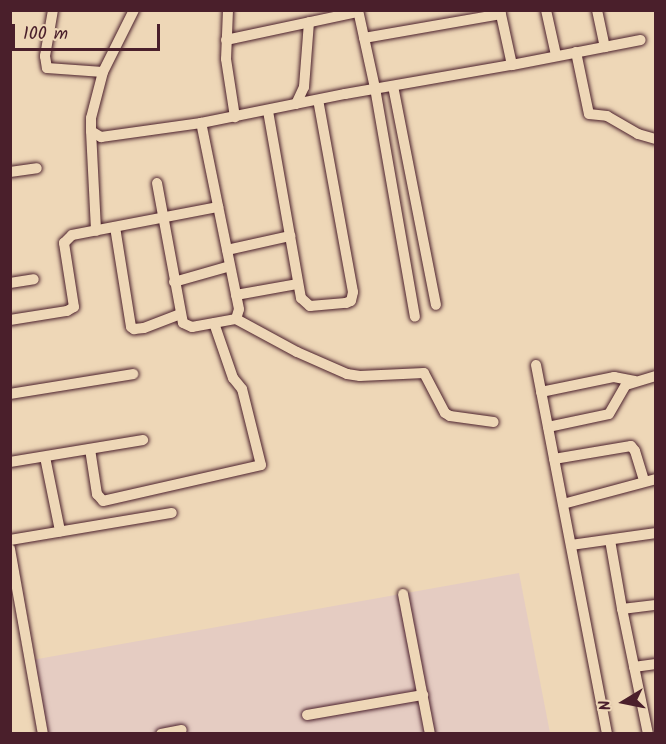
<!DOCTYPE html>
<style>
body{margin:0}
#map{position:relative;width:666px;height:744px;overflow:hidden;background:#eed7b7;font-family:Kalam,sans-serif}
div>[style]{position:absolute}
.built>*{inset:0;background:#e5ccc2}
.roads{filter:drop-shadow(0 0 2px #4a1f2b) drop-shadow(0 0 2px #4a1f2b)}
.minor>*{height:10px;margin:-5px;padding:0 5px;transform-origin:5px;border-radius:5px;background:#eed7b7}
span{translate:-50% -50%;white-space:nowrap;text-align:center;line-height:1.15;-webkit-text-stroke:5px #eed7b7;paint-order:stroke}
.frame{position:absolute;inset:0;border:12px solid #4a1f2b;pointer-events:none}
.north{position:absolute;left:594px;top:672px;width:60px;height:60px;-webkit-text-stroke:4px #eed7b7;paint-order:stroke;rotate:260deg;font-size:16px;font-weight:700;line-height:24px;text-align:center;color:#4a1f2b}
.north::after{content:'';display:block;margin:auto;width:21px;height:27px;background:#4a1f2b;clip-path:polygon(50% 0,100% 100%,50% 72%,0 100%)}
.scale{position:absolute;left:12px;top:24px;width:148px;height:27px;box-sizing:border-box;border:3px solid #4a1f2b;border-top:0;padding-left:8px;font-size:18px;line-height:21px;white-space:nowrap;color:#4a1f2b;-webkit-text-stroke:4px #eed7b7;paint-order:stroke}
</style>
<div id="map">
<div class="built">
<i style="clip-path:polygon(519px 573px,550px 733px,46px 733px,32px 660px)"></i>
</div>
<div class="roads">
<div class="minor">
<i style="left:53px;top:10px;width:47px;rotate:99.9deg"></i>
<i style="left:45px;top:56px;width:12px;rotate:81deg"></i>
<i style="left:47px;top:68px;width:56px;rotate:4.1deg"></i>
<i style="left:134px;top:10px;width:69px;rotate:116.6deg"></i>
<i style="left:103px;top:72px;width:48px;rotate:104.6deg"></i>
<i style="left:91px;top:118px;width:13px;rotate:90deg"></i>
<i style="left:91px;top:131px;width:12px;rotate:31deg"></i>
<i style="left:101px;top:137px;width:101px;rotate:-8deg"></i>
<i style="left:228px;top:10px;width:49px;rotate:92.3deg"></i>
<i style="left:226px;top:59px;width:59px;rotate:81.2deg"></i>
<i style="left:358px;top:10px;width:80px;rotate:77.7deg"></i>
<i style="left:375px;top:88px;width:232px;rotate:80.1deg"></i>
<i style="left:546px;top:10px;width:46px;rotate:77.5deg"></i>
<i style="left:597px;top:10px;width:38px;rotate:78deg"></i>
<i style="left:364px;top:38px;width:139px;rotate:-9.9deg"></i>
<i style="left:226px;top:40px;width:135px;rotate:-12deg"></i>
<i style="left:576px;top:52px;width:63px;rotate:78.2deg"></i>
<i style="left:589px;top:114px;width:18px;rotate:6deg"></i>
<i style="left:607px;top:116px;width:36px;rotate:30deg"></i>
<i style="left:638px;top:134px;width:19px;rotate:16deg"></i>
<i style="left:512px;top:65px;width:131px;rotate:-11deg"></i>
<i style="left:393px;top:86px;width:223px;rotate:78.9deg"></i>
<i style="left:296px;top:104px;width:19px;rotate:-65deg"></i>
<i style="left:304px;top:87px;width:65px;rotate:-85.6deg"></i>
<i style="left:268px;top:111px;width:190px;rotate:80deg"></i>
<i style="left:301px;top:298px;width:12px;rotate:42deg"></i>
<i style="left:310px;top:306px;width:36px;rotate:-5deg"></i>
<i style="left:346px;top:303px;width:5px;rotate:-22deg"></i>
<i style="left:351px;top:301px;width:9px;rotate:-77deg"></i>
<i style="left:353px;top:292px;width:195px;rotate:-100.3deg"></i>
<i style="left:91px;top:131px;width:100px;rotate:87.1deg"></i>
<i style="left:10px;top:172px;width:27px;rotate:-8deg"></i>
<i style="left:157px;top:183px;width:142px;rotate:79.5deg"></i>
<i style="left:183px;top:323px;width:10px;rotate:24deg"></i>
<i style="left:192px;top:327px;width:45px;rotate:-10.3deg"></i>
<i style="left:236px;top:319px;width:10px;rotate:-73deg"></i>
<i style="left:239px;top:309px;width:190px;rotate:-101.5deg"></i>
<i style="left:201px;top:123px;width:147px;rotate:-11.4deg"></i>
<i style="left:345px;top:94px;width:169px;rotate:-9.9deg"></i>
<i style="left:512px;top:65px;width:56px;rotate:-102.3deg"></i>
<i style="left:115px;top:227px;width:101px;rotate:80.9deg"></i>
<i style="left:131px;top:327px;width:4px;rotate:34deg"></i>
<i style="left:134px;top:329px;width:10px;rotate:-6deg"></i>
<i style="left:144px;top:328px;width:39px;rotate:-21deg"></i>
<i style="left:227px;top:250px;width:65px;rotate:-12.5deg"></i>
<i style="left:174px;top:282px;width:58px;rotate:-15.9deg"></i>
<i style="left:10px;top:283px;width:24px;rotate:-9deg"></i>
<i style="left:236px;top:295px;width:63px;rotate:-10.1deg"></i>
<i style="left:236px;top:319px;width:69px;rotate:28.4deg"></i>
<i style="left:297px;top:352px;width:55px;rotate:23.7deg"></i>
<i style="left:347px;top:374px;width:13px;rotate:9deg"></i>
<i style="left:360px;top:376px;width:64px;rotate:-2.7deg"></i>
<i style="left:424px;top:373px;width:45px;rotate:62.3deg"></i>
<i style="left:445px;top:413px;width:6px;rotate:31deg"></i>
<i style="left:450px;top:416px;width:44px;rotate:7.8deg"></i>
<i style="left:10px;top:320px;width:58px;rotate:-9deg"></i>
<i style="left:67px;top:311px;width:8px;rotate:-30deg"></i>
<i style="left:74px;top:307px;width:65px;rotate:-98.9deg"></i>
<i style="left:64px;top:243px;width:11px;rotate:-45deg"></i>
<i style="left:72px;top:235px;width:149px;rotate:-10.9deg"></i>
<i style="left:536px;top:365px;width:376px;rotate:79.1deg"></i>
<i style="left:541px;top:392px;width:75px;rotate:-11.6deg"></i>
<i style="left:614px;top:377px;width:21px;rotate:11deg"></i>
<i style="left:10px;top:394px;width:125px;rotate:-9.2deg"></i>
<i style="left:548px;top:427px;width:62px;rotate:-12deg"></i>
<i style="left:609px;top:414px;width:34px;rotate:-60deg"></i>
<i style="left:626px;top:385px;width:31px;rotate:-17deg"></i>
<i style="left:90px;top:449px;width:46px;rotate:81.2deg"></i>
<i style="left:97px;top:494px;width:9px;rotate:49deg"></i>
<i style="left:103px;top:501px;width:162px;rotate:-12.8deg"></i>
<i style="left:261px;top:465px;width:78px;rotate:-104deg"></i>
<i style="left:242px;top:389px;width:14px;rotate:-129deg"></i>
<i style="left:233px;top:378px;width:58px;rotate:-109.1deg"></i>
<i style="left:45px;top:457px;width:76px;rotate:78.5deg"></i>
<i style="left:554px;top:459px;width:78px;rotate:-9.6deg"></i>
<i style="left:631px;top:446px;width:6px;rotate:51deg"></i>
<i style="left:635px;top:451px;width:31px;rotate:73deg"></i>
<i style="left:10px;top:462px;width:135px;rotate:-9.4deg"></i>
<i style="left:563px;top:504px;width:96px;rotate:-15deg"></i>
<i style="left:10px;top:540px;width:164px;rotate:-9.5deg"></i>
<i style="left:610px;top:540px;width:70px;rotate:80.1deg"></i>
<i style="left:571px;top:545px;width:86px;rotate:-8deg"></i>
<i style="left:10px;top:549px;width:188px;rotate:79.9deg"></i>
<i style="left:403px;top:594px;width:143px;rotate:79.1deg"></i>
<i style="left:634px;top:667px;width:22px;rotate:-8deg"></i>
<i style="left:307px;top:715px;width:118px;rotate:-9.8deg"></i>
<i style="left:161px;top:734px;width:21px;rotate:-11deg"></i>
<i style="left:648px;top:734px;width:128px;rotate:-101.7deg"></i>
<i style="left:622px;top:609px;width:34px;rotate:-7deg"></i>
</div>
</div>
<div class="frame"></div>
<div class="north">N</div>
<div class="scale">100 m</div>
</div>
